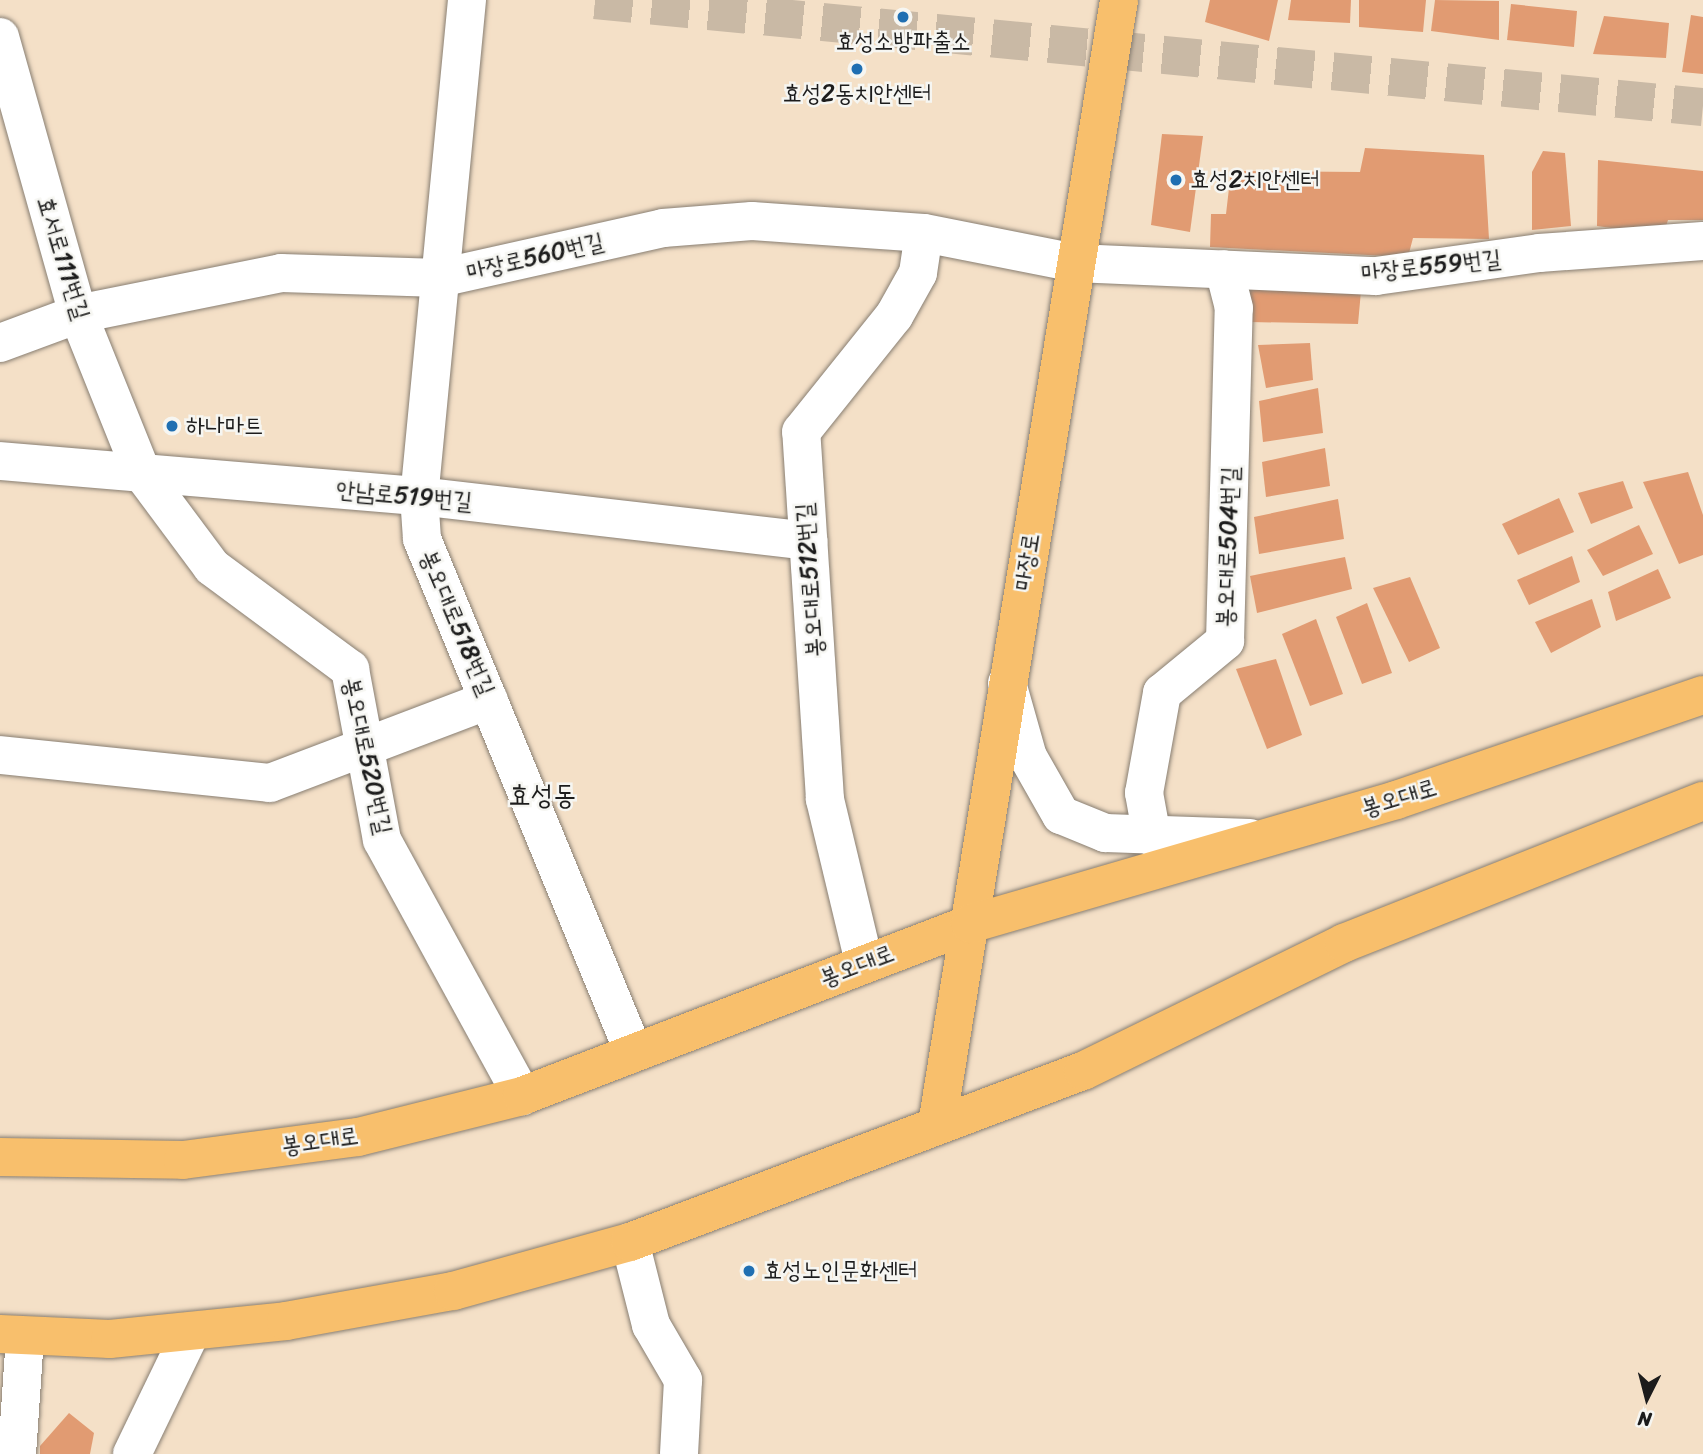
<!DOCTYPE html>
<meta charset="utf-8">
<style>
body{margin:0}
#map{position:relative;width:1703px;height:1454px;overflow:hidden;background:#f4e0c7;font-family:Sriracha,"Poor Story",sans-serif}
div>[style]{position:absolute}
.building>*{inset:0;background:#e19b72}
.minor-tunnel>*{height:38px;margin-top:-19px;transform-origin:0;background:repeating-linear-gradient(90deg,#c9b9a5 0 38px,transparent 0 57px)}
.roads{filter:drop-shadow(0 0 2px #887e72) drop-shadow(0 0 2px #887e72)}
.minor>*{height:38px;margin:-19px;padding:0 19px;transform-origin:19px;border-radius:19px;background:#fff}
.major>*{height:38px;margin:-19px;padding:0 19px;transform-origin:19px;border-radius:19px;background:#f8bf6c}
.dots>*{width:19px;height:19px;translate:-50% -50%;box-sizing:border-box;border:4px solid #f6f6f2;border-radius:50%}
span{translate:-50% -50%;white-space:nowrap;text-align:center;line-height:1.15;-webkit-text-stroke:5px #f6f6f2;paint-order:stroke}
.poi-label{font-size:24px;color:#1c1c1c}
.left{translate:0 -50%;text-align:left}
.street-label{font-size:24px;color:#1c1c1c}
.quarter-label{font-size:28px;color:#1c1c1c}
.north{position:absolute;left:1612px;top:1363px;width:70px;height:70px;-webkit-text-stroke:5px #f6f6f2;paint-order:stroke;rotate:186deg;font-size:19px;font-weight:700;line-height:28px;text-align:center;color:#1c1c1c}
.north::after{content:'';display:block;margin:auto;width:24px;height:32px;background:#1c1c1c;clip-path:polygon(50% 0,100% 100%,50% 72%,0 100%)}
</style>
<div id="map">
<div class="building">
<i style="clip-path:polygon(1210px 0,1278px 0,1269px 41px,1205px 22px)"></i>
<i style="clip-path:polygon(1291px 0,1351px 0,1350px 23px,1288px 20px)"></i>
<i style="clip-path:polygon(1359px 0,1426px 0,1423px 32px,1359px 27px)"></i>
<i style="clip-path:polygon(1435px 0,1499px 1px,1499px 40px,1431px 31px)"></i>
<i style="clip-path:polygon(1511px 4px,1577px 11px,1574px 47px,1507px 40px)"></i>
<i style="clip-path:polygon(1691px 15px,1703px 17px,1703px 74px,1682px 72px)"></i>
<i style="clip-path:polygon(1604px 16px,1669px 23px,1666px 58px,1593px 54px)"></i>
<i style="clip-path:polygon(1162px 134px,1203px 136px,1190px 232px,1151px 225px)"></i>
<i style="clip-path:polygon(1365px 148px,1484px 155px,1489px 239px,1413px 238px,1408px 257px,1210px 247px,1211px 214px,1226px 214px,1231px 171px,1360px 172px)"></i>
<i style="clip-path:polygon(1543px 151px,1565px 153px,1571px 226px,1532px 230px,1532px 172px)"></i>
<i style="clip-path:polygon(1598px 160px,1703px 171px,1703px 220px,1668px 220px,1663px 235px,1597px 226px)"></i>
<i style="clip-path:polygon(1250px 284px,1361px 291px,1358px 324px,1250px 322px)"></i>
<i style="clip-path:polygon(1310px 343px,1313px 380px,1266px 388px,1258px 345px)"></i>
<i style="clip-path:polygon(1318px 388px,1323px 433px,1263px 442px,1259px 401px)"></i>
<i style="clip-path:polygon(1325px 448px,1330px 486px,1266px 497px,1262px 462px)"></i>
<i style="clip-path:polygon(1688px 472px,1703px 515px,1703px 555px,1679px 564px,1643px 482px)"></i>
<i style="clip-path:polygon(1623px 481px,1633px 508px,1591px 524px,1578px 493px)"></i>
<i style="clip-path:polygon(1559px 498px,1574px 532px,1518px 555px,1502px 524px)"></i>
<i style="clip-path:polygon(1338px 499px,1344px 539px,1259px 554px,1254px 517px)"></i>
<i style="clip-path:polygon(1639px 525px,1653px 554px,1603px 576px,1587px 550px)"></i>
<i style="clip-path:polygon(1572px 556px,1580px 582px,1529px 605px,1517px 580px)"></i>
<i style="clip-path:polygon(1345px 557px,1352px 589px,1257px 613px,1250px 576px)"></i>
<i style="clip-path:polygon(1658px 569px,1671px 598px,1616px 621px,1608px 592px)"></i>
<i style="clip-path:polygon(1410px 577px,1440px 648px,1409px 662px,1373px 588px)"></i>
<i style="clip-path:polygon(1592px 599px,1601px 627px,1551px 653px,1535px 622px)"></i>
<i style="clip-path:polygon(1367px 603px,1392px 673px,1362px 684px,1336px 617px)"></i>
<i style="clip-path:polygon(1316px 619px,1343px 694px,1310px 706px,1282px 634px)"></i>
<i style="clip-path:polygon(1276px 659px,1302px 735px,1267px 749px,1236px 669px)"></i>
<i style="clip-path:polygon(69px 1413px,94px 1433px,90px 1454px,40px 1454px,40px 1446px)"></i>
</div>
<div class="minor-tunnel">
<i style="left:595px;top:0;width:1113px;rotate:5.52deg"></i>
</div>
<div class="roads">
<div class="minor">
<i style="left:467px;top:0;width:498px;rotate:95.5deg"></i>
<i style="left:419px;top:496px;width:43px;rotate:86deg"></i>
<i style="left:422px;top:539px;width:556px;rotate:67.59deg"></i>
<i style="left:0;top:37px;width:288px;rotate:74.3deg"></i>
<i style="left:78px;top:314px;width:171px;rotate:68.1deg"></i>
<i style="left:142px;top:473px;width:117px;rotate:53.3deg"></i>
<i style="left:212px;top:567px;width:172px;rotate:36.5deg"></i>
<i style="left:350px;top:669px;width:174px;rotate:79.4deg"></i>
<i style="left:382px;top:840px;width:292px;rotate:61.3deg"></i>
<i style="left:0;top:343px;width:83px;rotate:-20.4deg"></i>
<i style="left:78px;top:314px;width:207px;rotate:-11.4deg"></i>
<i style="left:281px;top:273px;width:159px;rotate:1.8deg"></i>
<i style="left:440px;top:278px;width:229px;rotate:-12.6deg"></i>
<i style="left:663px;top:228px;width:89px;rotate:-4.5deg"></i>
<i style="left:752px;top:221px;width:172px;rotate:4deg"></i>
<i style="left:924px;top:233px;width:154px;rotate:11.2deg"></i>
<i style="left:1075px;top:263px;width:301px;rotate:2.5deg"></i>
<i style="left:1376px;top:276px;width:165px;rotate:-8deg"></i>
<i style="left:1539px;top:253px;width:164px;rotate:-4.2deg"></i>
<i style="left:0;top:461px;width:420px;rotate:4.8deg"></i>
<i style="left:419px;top:496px;width:392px;rotate:6.6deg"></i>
<i style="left:1007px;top:683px;width:77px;rotate:74.2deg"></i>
<i style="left:1028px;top:757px;width:67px;rotate:60.4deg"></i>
<i style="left:1061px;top:815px;width:48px;rotate:22.2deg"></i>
<i style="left:1105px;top:833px;width:145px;rotate:2deg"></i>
<i style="left:0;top:755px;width:271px;rotate:5.9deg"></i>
<i style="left:270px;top:783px;width:234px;rotate:-20.8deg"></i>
<i style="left:1152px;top:837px;width:45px;rotate:-100.3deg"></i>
<i style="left:1144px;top:793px;width:102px;rotate:-79.8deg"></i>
<i style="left:1162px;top:693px;width:82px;rotate:-39.5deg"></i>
<i style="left:1225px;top:641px;width:333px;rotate:-88.5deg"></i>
<i style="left:1234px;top:308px;width:40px;rotate:-104.4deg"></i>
<i style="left:864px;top:962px;width:168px;rotate:-103.5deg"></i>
<i style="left:825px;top:799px;width:368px;rotate:-93.7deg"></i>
<i style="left:801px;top:432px;width:149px;rotate:-51.3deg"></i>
<i style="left:894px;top:316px;width:49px;rotate:-60.8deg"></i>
<i style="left:918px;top:273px;width:40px;rotate:-81.5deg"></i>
<i style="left:630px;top:1242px;width:86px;rotate:75.8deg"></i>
<i style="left:651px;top:1325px;width:64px;rotate:59.8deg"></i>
<i style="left:683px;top:1380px;width:74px;rotate:93.1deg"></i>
<i style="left:17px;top:1454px;width:118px;rotate:-86.1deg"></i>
<i style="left:132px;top:1454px;width:136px;rotate:-64.2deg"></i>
</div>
<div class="major">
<i style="left:937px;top:1125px;width:1140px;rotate:-80.81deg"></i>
<i style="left:0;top:1157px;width:183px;rotate:0.9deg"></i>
<i style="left:183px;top:1160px;width:177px;rotate:-7.5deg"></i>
<i style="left:358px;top:1137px;width:169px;rotate:-14deg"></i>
<i style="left:522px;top:1096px;width:480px;rotate:-21deg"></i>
<i style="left:970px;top:924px;width:444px;rotate:-16.2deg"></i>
<i style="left:1396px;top:800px;width:324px;rotate:-18.9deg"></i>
<i style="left:0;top:1334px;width:110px;rotate:2.6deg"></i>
<i style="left:110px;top:1339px;width:177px;rotate:-5.8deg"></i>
<i style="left:286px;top:1321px;width:170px;rotate:-10.2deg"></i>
<i style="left:453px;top:1291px;width:184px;rotate:-15.5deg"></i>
<i style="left:630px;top:1242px;width:484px;rotate:-20.7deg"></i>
<i style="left:1083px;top:1071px;width:291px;rotate:-26.1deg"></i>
<i style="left:1344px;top:943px;width:386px;rotate:-21.6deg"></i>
</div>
</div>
<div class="dots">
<i style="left:903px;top:17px;background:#1f6fb2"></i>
<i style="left:857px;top:69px;background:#1f6fb2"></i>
<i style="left:1176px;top:180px;background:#1f6fb2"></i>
<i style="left:172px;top:426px;background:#1f6fb2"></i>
<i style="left:749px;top:1271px;background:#1f6fb2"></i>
</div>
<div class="poi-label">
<span style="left:903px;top:42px">효성소방파출소</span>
<span style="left:857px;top:94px">효성2동치안센터</span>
<span class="left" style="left:1190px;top:180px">효성2치안센터</span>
<span class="left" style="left:186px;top:426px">하나마트</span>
<span class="left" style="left:763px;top:1271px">효성노인문화센터</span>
</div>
<div class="street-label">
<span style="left:535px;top:257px;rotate:-13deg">마장로560번길</span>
<span style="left:63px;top:258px;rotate:73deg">효서로111번길</span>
<span style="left:1431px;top:266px;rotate:-6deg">마장로559번길</span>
<span style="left:404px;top:496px;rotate:5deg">안남로519번길</span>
<span style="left:1228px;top:547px;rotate:-88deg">봉오대로504번길</span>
<span style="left:1027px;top:562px;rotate:-81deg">마장로</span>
<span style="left:810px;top:580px;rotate:-94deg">봉오대로512번길</span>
<span style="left:457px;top:623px;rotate:67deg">봉오대로518번길</span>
<span style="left:367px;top:756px;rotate:78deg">봉오대로520번길</span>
<span style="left:1399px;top:798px;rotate:-17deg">봉오대로</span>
<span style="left:857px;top:966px;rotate:-21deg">봉오대로</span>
<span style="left:320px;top:1141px;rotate:-8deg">봉오대로</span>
</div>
<div class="quarter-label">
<span style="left:542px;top:795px">효성동</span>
</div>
<div class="north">N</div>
</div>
